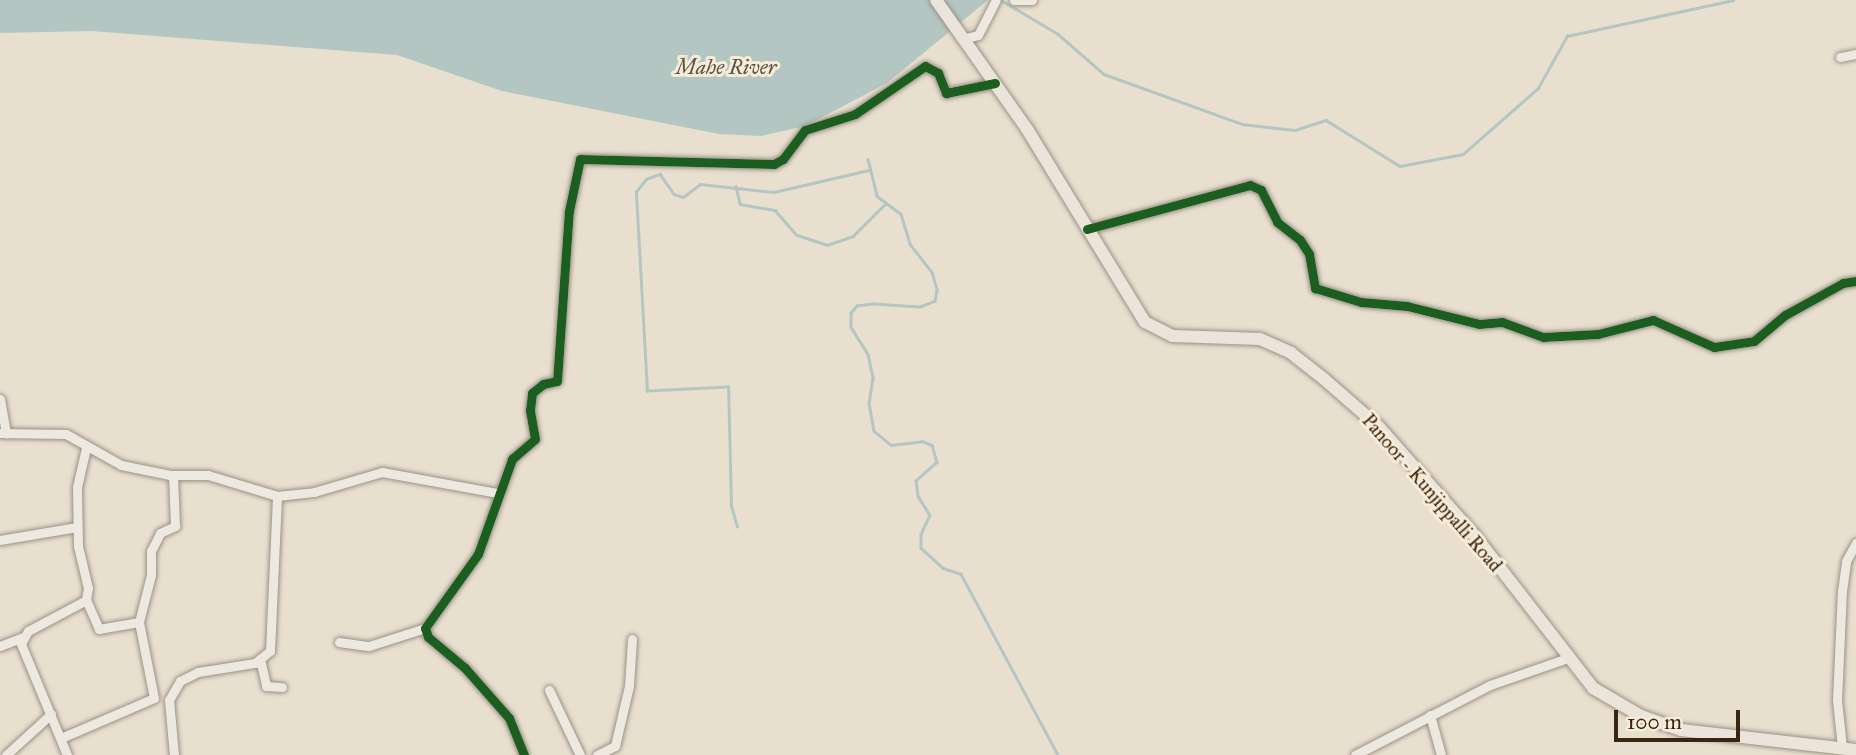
<!DOCTYPE html>
<style>
body{margin:0}
#map{position:relative;width:1856px;height:755px;overflow:hidden;background:#e9dfcf;font-family:"IM FELL Great Primer",serif}
div>[style]{position:absolute}
.water>*{inset:0;background:#b4c6c2}
.stream>*{height:2.5px;margin:-1.25px;padding:0 1.25px;transform-origin:1.25px;border-radius:1.25px;background:#b4c6c2}
.roads{filter:drop-shadow(0 0 2px #9a9286) drop-shadow(0 0 2px #9a9286)}
.minor>*{height:9px;margin:-4.5px;padding:0 4.5px;transform-origin:4.5px;border-radius:4.5px;background:#ede8e0}
.major>*{height:12px;margin:-6px;padding:0 6px;transform-origin:6px;border-radius:6px;background:#eae4db}
.cycleway>*{height:9px;margin:-4.5px;padding:0 4.5px;transform-origin:4.5px;border-radius:4.5px;background:#1b5e20}
span{translate:-50% -50%;white-space:nowrap;text-align:center;line-height:1.15;-webkit-text-stroke:6px #f8ecd9;paint-order:stroke}
.street-label{font-size:19px;color:#3a2510}
.water-label{font-size:21px;color:#585244;font-style:italic}
.scale{position:absolute;left:1614px;top:710px;width:126px;height:32px;box-sizing:border-box;border:4px solid #3a2510;border-top:0;padding-left:9px;font-size:21px;line-height:24px;white-space:nowrap;color:#3a2510;-webkit-text-stroke:5px #f8ecd9;paint-order:stroke}
</style>
<div id="map">
<div class="water">
<i style="clip-path:polygon(0 0,988px 0,887px 83px,805px 126px,761px 136px,719px 134px,502px 91px,397px 55px,92px 31px,0 33px)"></i>
</div>
<div class="stream">
<i style="left:1001px;top:0;width:66px;rotate:30.8deg"></i>
<i style="left:1058px;top:34px;width:61px;rotate:41deg"></i>
<i style="left:1104px;top:74px;width:147px;rotate:19.9deg"></i>
<i style="left:1242px;top:124px;width:53px;rotate:6.5deg"></i>
<i style="left:1295px;top:130px;width:33px;rotate:-18deg"></i>
<i style="left:1326px;top:120px;width:87px;rotate:31.9deg"></i>
<i style="left:1400px;top:166px;width:64px;rotate:-10.8deg"></i>
<i style="left:1463px;top:154px;width:100px;rotate:-41.3deg"></i>
<i style="left:1538px;top:88px;width:60px;rotate:-60.9deg"></i>
<i style="left:1567px;top:36px;width:170px;rotate:-12.2deg"></i>
<i style="left:868px;top:159px;width:38px;rotate:76deg"></i>
<i style="left:877px;top:196px;width:30px;rotate:37deg"></i>
<i style="left:901px;top:214px;width:31px;rotate:73deg"></i>
<i style="left:910px;top:244px;width:36px;rotate:52deg"></i>
<i style="left:932px;top:272px;width:19px;rotate:74deg"></i>
<i style="left:937px;top:290px;width:11px;rotate:100deg"></i>
<i style="left:935px;top:301px;width:16px;rotate:158deg"></i>
<i style="left:920px;top:307px;width:47px;rotate:-176.3deg"></i>
<i style="left:873px;top:304px;width:16px;rotate:173deg"></i>
<i style="left:857px;top:306px;width:9px;rotate:131deg"></i>
<i style="left:851px;top:313px;width:14px;rotate:90deg"></i>
<i style="left:851px;top:327px;width:32px;rotate:58deg"></i>
<i style="left:868px;top:354px;width:25px;rotate:78deg"></i>
<i style="left:873px;top:378px;width:25px;rotate:99deg"></i>
<i style="left:869px;top:403px;width:28px;rotate:80deg"></i>
<i style="left:874px;top:431px;width:22px;rotate:39deg"></i>
<i style="left:891px;top:445px;width:31px;rotate:-7deg"></i>
<i style="left:922px;top:441px;width:11px;rotate:22deg"></i>
<i style="left:932px;top:445px;width:18px;rotate:74deg"></i>
<i style="left:937px;top:462px;width:28px;rotate:138deg"></i>
<i style="left:916px;top:481px;width:15px;rotate:82deg"></i>
<i style="left:918px;top:496px;width:22px;rotate:58deg"></i>
<i style="left:930px;top:515px;width:21px;rotate:115deg"></i>
<i style="left:921px;top:534px;width:14px;rotate:90deg"></i>
<i style="left:921px;top:548px;width:30px;rotate:42deg"></i>
<i style="left:943px;top:568px;width:19px;rotate:18deg"></i>
<i style="left:961px;top:574px;width:205px;rotate:61.8deg"></i>
<i style="left:736px;top:186px;width:18px;rotate:77deg"></i>
<i style="left:740px;top:204px;width:36px;rotate:10deg"></i>
<i style="left:775px;top:210px;width:33px;rotate:49deg"></i>
<i style="left:797px;top:235px;width:32px;rotate:18deg"></i>
<i style="left:827px;top:245px;width:28px;rotate:-19deg"></i>
<i style="left:853px;top:236px;width:45px;rotate:-45deg"></i>
<i style="left:737px;top:527px;width:22px;rotate:-106deg"></i>
<i style="left:731px;top:506px;width:119px;rotate:-91.4deg"></i>
<i style="left:728px;top:387px;width:81px;rotate:177.2deg"></i>
<i style="left:647px;top:391px;width:199px;rotate:-93.2deg"></i>
<i style="left:636px;top:192px;width:16px;rotate:-52deg"></i>
<i style="left:646px;top:179px;width:15px;rotate:-20deg"></i>
<i style="left:660px;top:174px;width:24px;rotate:55deg"></i>
<i style="left:674px;top:194px;width:9px;rotate:18deg"></i>
<i style="left:683px;top:197px;width:21px;rotate:-37deg"></i>
<i style="left:700px;top:184px;width:74px;rotate:6.2deg"></i>
<i style="left:774px;top:192px;width:98px;rotate:-13deg"></i>
</div>
<div class="roads">
<div class="minor">
<i style="left:1014px;top:0;width:18px"></i>
<i style="left:966px;top:38px;width:12px;rotate:-14deg"></i>
<i style="left:978px;top:35px;width:39px;rotate:-63deg"></i>
<i style="left:1840px;top:57px;width:16px;rotate:-11deg"></i>
<i style="left:1087px;top:229px;width:169px;rotate:-15.1deg"></i>
<i style="left:1250px;top:185px;width:12px;rotate:24deg"></i>
<i style="left:1261px;top:190px;width:36px;rotate:63deg"></i>
<i style="left:1277px;top:222px;width:29px;rotate:38deg"></i>
<i style="left:1300px;top:240px;width:17px;rotate:57deg"></i>
<i style="left:1309px;top:254px;width:35px;rotate:80deg"></i>
<i style="left:1315px;top:288px;width:48px;rotate:16.9deg"></i>
<i style="left:1361px;top:302px;width:46px;rotate:5deg"></i>
<i style="left:1407px;top:306px;width:74px;rotate:14deg"></i>
<i style="left:1479px;top:324px;width:23px;rotate:-5deg"></i>
<i style="left:1502px;top:322px;width:44px;rotate:20.1deg"></i>
<i style="left:1543px;top:337px;width:55px;rotate:-3.1deg"></i>
<i style="left:1598px;top:334px;width:57px;rotate:-14.3deg"></i>
<i style="left:1653px;top:320px;width:67px;rotate:23.9deg"></i>
<i style="left:1714px;top:347px;width:40px;rotate:-8.5deg"></i>
<i style="left:1754px;top:341px;width:40px;rotate:-40deg"></i>
<i style="left:1785px;top:315px;width:66px;rotate:-28.9deg"></i>
<i style="left:1843px;top:283px;width:13px;rotate:-9deg"></i>
<i style="left:0;top:399px;width:35px;rotate:80deg"></i>
<i style="left:0;top:433px;width:66px;rotate:0.9deg"></i>
<i style="left:66px;top:434px;width:63px;rotate:29.4deg"></i>
<i style="left:121px;top:465px;width:50px;rotate:11.5deg"></i>
<i style="left:170px;top:475px;width:38px"></i>
<i style="left:208px;top:475px;width:72px;rotate:16.9deg"></i>
<i style="left:277px;top:496px;width:37px;rotate:-6deg"></i>
<i style="left:314px;top:492px;width:71px;rotate:-16.4deg"></i>
<i style="left:382px;top:472px;width:118px;rotate:10.3deg"></i>
<i style="left:0;top:540px;width:78px;rotate:-9.6deg"></i>
<i style="left:139px;top:622px;width:49px;rotate:-75.7deg"></i>
<i style="left:151px;top:575px;width:24px;rotate:-90deg"></i>
<i style="left:151px;top:551px;width:20px;rotate:-63deg"></i>
<i style="left:160px;top:533px;width:17px;rotate:-25deg"></i>
<i style="left:175px;top:526px;width:51px;rotate:-92.2deg"></i>
<i style="left:339px;top:642px;width:30px;rotate:8deg"></i>
<i style="left:369px;top:646px;width:59px;rotate:-17.8deg"></i>
<i style="left:0;top:646px;width:25px;rotate:-21deg"></i>
<i style="left:260px;top:659px;width:28px;rotate:77deg"></i>
<i style="left:266px;top:686px;width:16px;rotate:4deg"></i>
<i style="left:549px;top:690px;width:72px;rotate:64.5deg"></i>
<i style="left:1430px;top:715px;width:41px;rotate:74.6deg"></i>
<i style="left:61px;top:738px;width:101px;rotate:-23.3deg"></i>
<i style="left:154px;top:698px;width:77px;rotate:-101.2deg"></i>
<i style="left:139px;top:622px;width:41px;rotate:170.1deg"></i>
<i style="left:99px;top:629px;width:32px;rotate:-114deg"></i>
<i style="left:1842px;top:747px;width:47px;rotate:-96.1deg"></i>
<i style="left:1837px;top:700px;width:109px;rotate:-87.4deg"></i>
<i style="left:1842px;top:591px;width:30px;rotate:-82deg"></i>
<i style="left:1846px;top:561px;width:21px;rotate:-61deg"></i>
<i style="left:6px;top:755px;width:61px;rotate:-42.3deg"></i>
<i style="left:67px;top:755px;width:120px;rotate:-112.5deg"></i>
<i style="left:21px;top:644px;width:15px;rotate:-62deg"></i>
<i style="left:28px;top:631px;width:66px;rotate:-28.1deg"></i>
<i style="left:86px;top:600px;width:12px;rotate:-81deg"></i>
<i style="left:88px;top:588px;width:43px;rotate:-103.4deg"></i>
<i style="left:78px;top:546px;width:59px;rotate:-91deg"></i>
<i style="left:77px;top:487px;width:40px;rotate:-77deg"></i>
<i style="left:174px;top:755px;width:55px;rotate:-95.2deg"></i>
<i style="left:169px;top:700px;width:22px;rotate:-60deg"></i>
<i style="left:180px;top:681px;width:20px;rotate:-27deg"></i>
<i style="left:198px;top:672px;width:58px;rotate:-9deg"></i>
<i style="left:255px;top:663px;width:19px;rotate:-39deg"></i>
<i style="left:270px;top:651px;width:155px;rotate:-87.4deg"></i>
<i style="left:524px;top:755px;width:40px;rotate:-112deg"></i>
<i style="left:509px;top:718px;width:67px;rotate:-131.3deg"></i>
<i style="left:465px;top:668px;width:48px;rotate:-140deg"></i>
<i style="left:428px;top:637px;width:9px;rotate:-108deg"></i>
<i style="left:425px;top:628px;width:91px;rotate:-54.4deg"></i>
<i style="left:478px;top:554px;width:101px;rotate:-70.3deg"></i>
<i style="left:512px;top:459px;width:30px;rotate:-41deg"></i>
<i style="left:535px;top:439px;width:29px;rotate:-100deg"></i>
<i style="left:530px;top:410px;width:17px;rotate:-83deg"></i>
<i style="left:532px;top:393px;width:14px;rotate:-39deg"></i>
<i style="left:543px;top:384px;width:14px;rotate:-12deg"></i>
<i style="left:557px;top:381px;width:170px;rotate:-86deg"></i>
<i style="left:569px;top:211px;width:53px;rotate:-78.1deg"></i>
<i style="left:580px;top:159px;width:194px;rotate:1.5deg"></i>
<i style="left:774px;top:164px;width:10px;rotate:-29deg"></i>
<i style="left:783px;top:159px;width:36px;rotate:-53deg"></i>
<i style="left:805px;top:130px;width:52px;rotate:-17.7deg"></i>
<i style="left:855px;top:114px;width:85px;rotate:-34.4deg"></i>
<i style="left:925px;top:66px;width:15px;rotate:28deg"></i>
<i style="left:938px;top:73px;width:22px;rotate:68deg"></i>
<i style="left:946px;top:93px;width:50px;rotate:-11.5deg"></i>
<i style="left:597px;top:755px;width:20px;rotate:-27deg"></i>
<i style="left:615px;top:746px;width:62px;rotate:-76.9deg"></i>
<i style="left:629px;top:686px;width:47px;rotate:-86.3deg"></i>
<i style="left:1355px;top:755px;width:152px;rotate:-27.4deg"></i>
<i style="left:1490px;top:685px;width:83px;rotate:-19.1deg"></i>
</div>
<div class="major">
<i style="left:936px;top:0;width:158px;rotate:54.8deg"></i>
<i style="left:1027px;top:129px;width:226px;rotate:58.6deg"></i>
<i style="left:1145px;top:322px;width:31px;rotate:27deg"></i>
<i style="left:1173px;top:336px;width:87px;rotate:2deg"></i>
<i style="left:1260px;top:339px;width:34px;rotate:24deg"></i>
<i style="left:1291px;top:353px;width:42px;rotate:38.2deg"></i>
<i style="left:1324px;top:379px;width:73px;rotate:41.1deg"></i>
<i style="left:1379px;top:427px;width:147px;rotate:48.6deg"></i>
<i style="left:1476px;top:537px;width:191px;rotate:52.2deg"></i>
<i style="left:1593px;top:688px;width:56px;rotate:30.3deg"></i>
<i style="left:1641px;top:716px;width:42px;rotate:19.3deg"></i>
<i style="left:1681px;top:730px;width:176px;rotate:6.5deg"></i>
</div>
</div>
<div class="cycleway">
<i style="left:1087px;top:229px;width:169px;rotate:-15.1deg"></i>
<i style="left:1250px;top:185px;width:12px;rotate:24deg"></i>
<i style="left:1261px;top:190px;width:36px;rotate:63deg"></i>
<i style="left:1277px;top:222px;width:29px;rotate:38deg"></i>
<i style="left:1300px;top:240px;width:17px;rotate:57deg"></i>
<i style="left:1309px;top:254px;width:35px;rotate:80deg"></i>
<i style="left:1315px;top:288px;width:48px;rotate:16.9deg"></i>
<i style="left:1361px;top:302px;width:46px;rotate:5deg"></i>
<i style="left:1407px;top:306px;width:74px;rotate:14deg"></i>
<i style="left:1479px;top:324px;width:23px;rotate:-5deg"></i>
<i style="left:1502px;top:322px;width:44px;rotate:20.1deg"></i>
<i style="left:1543px;top:337px;width:55px;rotate:-3.1deg"></i>
<i style="left:1598px;top:334px;width:57px;rotate:-14.3deg"></i>
<i style="left:1653px;top:320px;width:67px;rotate:23.9deg"></i>
<i style="left:1714px;top:347px;width:40px;rotate:-8.5deg"></i>
<i style="left:1754px;top:341px;width:40px;rotate:-40deg"></i>
<i style="left:1785px;top:315px;width:66px;rotate:-28.9deg"></i>
<i style="left:1843px;top:283px;width:13px;rotate:-9deg"></i>
<i style="left:524px;top:755px;width:40px;rotate:-112deg"></i>
<i style="left:509px;top:718px;width:67px;rotate:-131.3deg"></i>
<i style="left:465px;top:668px;width:48px;rotate:-140deg"></i>
<i style="left:428px;top:637px;width:9px;rotate:-108deg"></i>
<i style="left:425px;top:628px;width:91px;rotate:-54.4deg"></i>
<i style="left:478px;top:554px;width:101px;rotate:-70.3deg"></i>
<i style="left:512px;top:459px;width:30px;rotate:-41deg"></i>
<i style="left:535px;top:439px;width:29px;rotate:-100deg"></i>
<i style="left:530px;top:410px;width:17px;rotate:-83deg"></i>
<i style="left:532px;top:393px;width:14px;rotate:-39deg"></i>
<i style="left:543px;top:384px;width:14px;rotate:-12deg"></i>
<i style="left:557px;top:381px;width:170px;rotate:-86deg"></i>
<i style="left:569px;top:211px;width:53px;rotate:-78.1deg"></i>
<i style="left:580px;top:159px;width:194px;rotate:1.5deg"></i>
<i style="left:774px;top:164px;width:10px;rotate:-29deg"></i>
<i style="left:783px;top:159px;width:36px;rotate:-53deg"></i>
<i style="left:805px;top:130px;width:52px;rotate:-17.7deg"></i>
<i style="left:855px;top:114px;width:85px;rotate:-34.4deg"></i>
<i style="left:925px;top:66px;width:15px;rotate:28deg"></i>
<i style="left:938px;top:73px;width:22px;rotate:68deg"></i>
<i style="left:946px;top:93px;width:50px;rotate:-11.5deg"></i>
</div>
<div class="street-label">
<span style="left:1432px;top:493px;rotate:49deg">Panoor - Kunjippalli Road</span>
</div>
<div class="water-label">
<span style="left:726px;top:67px">Mahe River</span>
</div>
<div class="scale">100 m</div>
</div>
